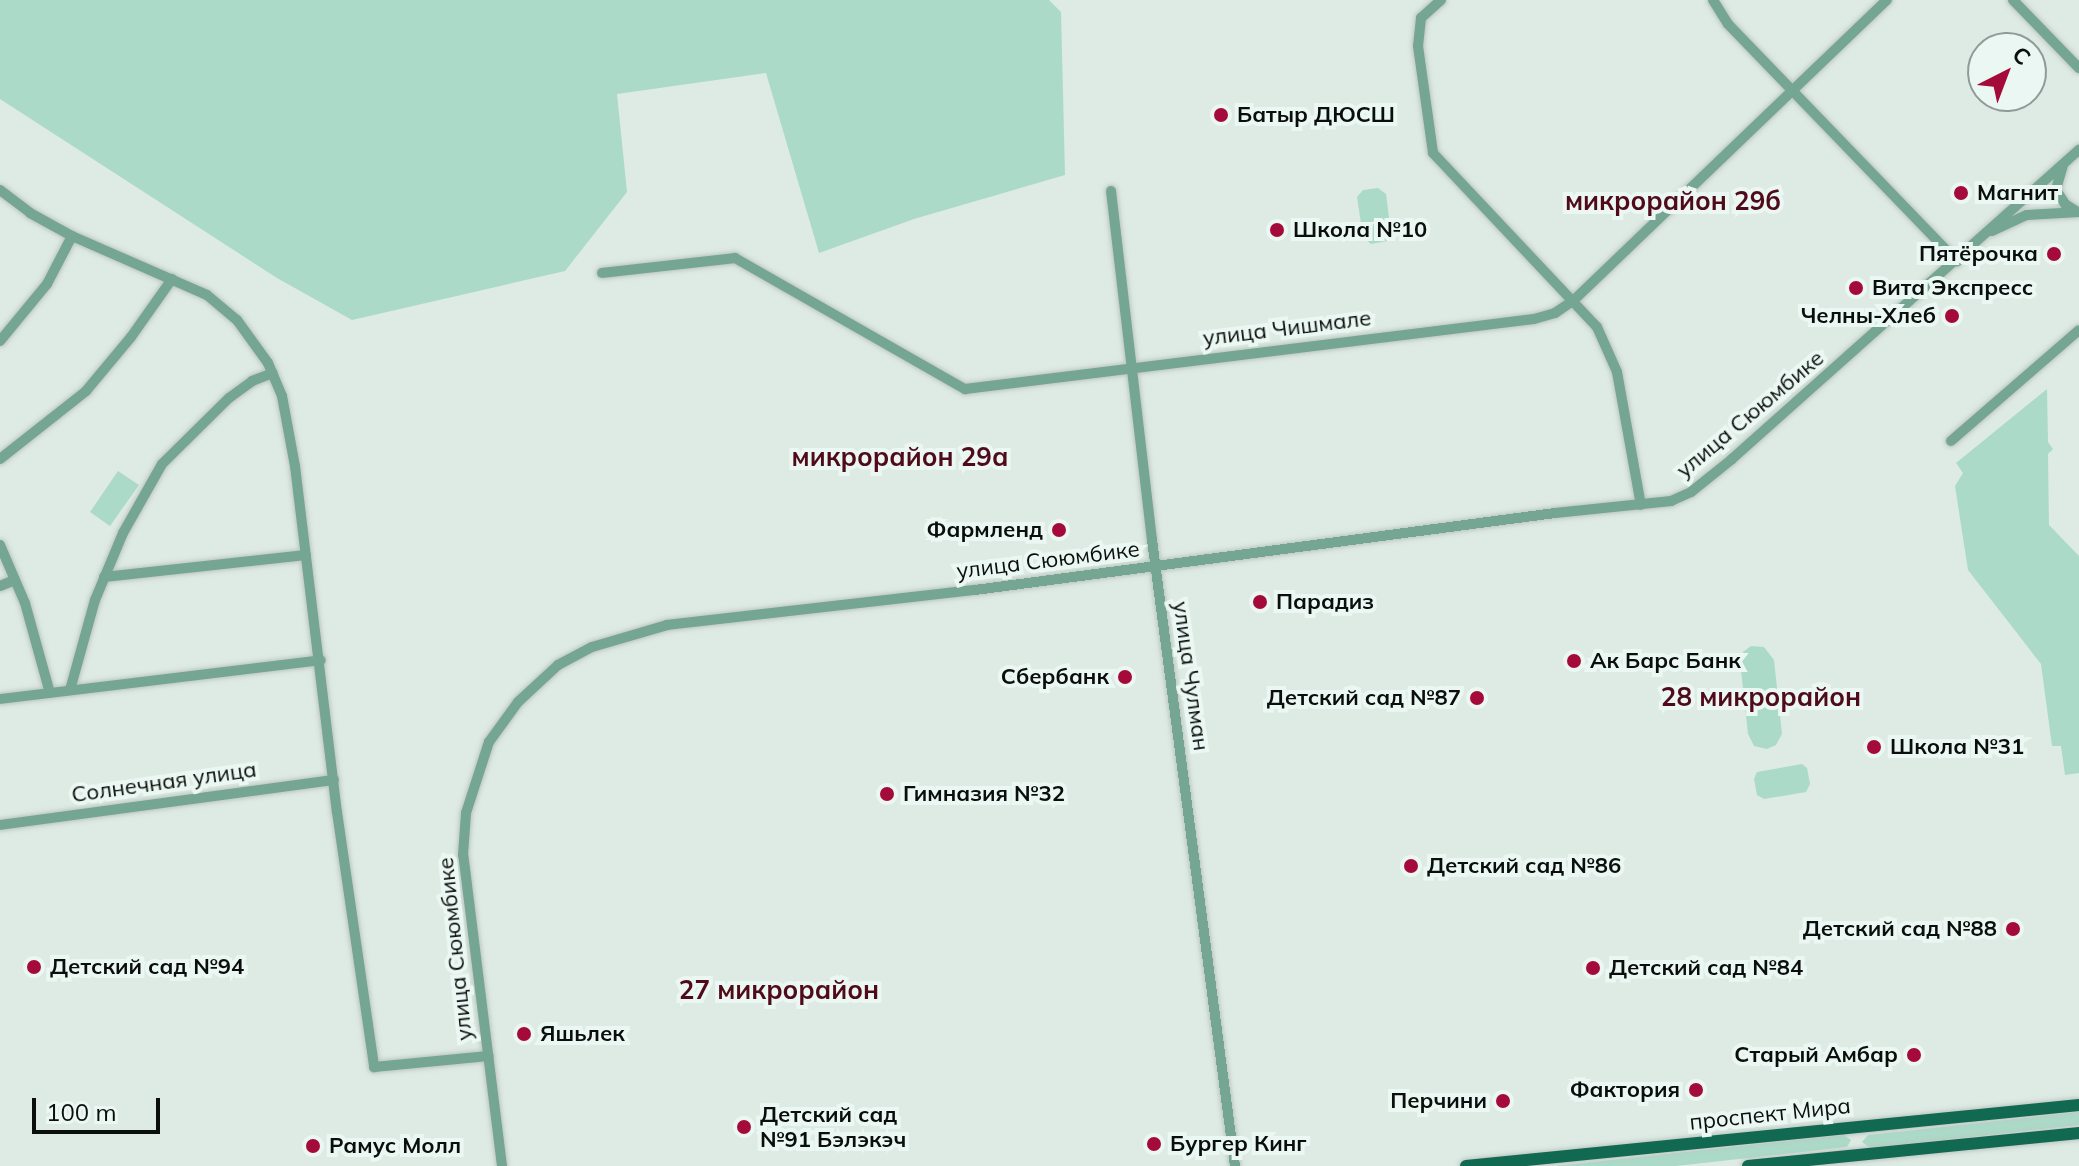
<!DOCTYPE html>
<meta charset="utf-8">
<style>
body{margin:0}
#map{position:relative;width:2079px;height:1166px;overflow:hidden;background:#deeae4;font-family:Mulish,sans-serif}
div>[style]{position:absolute}
.green>*{inset:0;background:#acdac8}
.roads{filter:drop-shadow(0 0 2px #bcc7c1) drop-shadow(0 0 2px #bcc7c1)}
.minor>*{height:10px;margin:-5px;padding:0 5px;transform-origin:5px;border-radius:5px;background:#75a593}
.major>*{height:12px;margin:-6px;padding:0 6px;transform-origin:6px;border-radius:6px;background:#126951}
.dots>*{width:22px;height:22px;translate:-50% -50%;box-sizing:border-box;border:4px solid #ebf7f2;border-radius:50%}
span{translate:-50% -50%;white-space:nowrap;text-align:center;line-height:1.15;-webkit-text-stroke:8px #ebf7f2;paint-order:stroke}
.poi-label{font-size:22px;color:#0a0e0c;font-weight:700}
.left{translate:0 -50%;text-align:left}
.right{translate:-100% -50%;text-align:right}
.street-label{font-size:22px;color:#0a0e0c}
.quarter-label{font-size:26px;color:#500b1b;font-weight:700}
.north{position:absolute;left:1967px;top:32px;width:80px;height:80px;box-sizing:border-box;background:#ebf7f2;border:2px solid #919a96;border-radius:50%;rotate:42deg;font-size:22px;font-weight:700;line-height:32px;text-align:center;color:#0a0e0c}
.north::after{content:'';display:block;margin:auto;width:28px;height:36px;background:#a50b3a;clip-path:polygon(50% 0,100% 100%,50% 72%,0 100%)}
.scale{position:absolute;left:32px;top:1098px;width:128px;height:36px;box-sizing:border-box;border:4px solid #0a0e0c;border-top:0;padding-left:10px;font-size:24px;line-height:28px;white-space:nowrap;color:#0a0e0c;-webkit-text-stroke:6px #ebf7f2;paint-order:stroke}
</style>
<div id="map">
<div class="green">
<i style="clip-path:polygon(0 0,1049px 0,1061px 12px,1065px 175px,914px 219px,819px 253px,766px 73px,617px 94px,627px 192px,565px 271px,352px 320px,277px 278px,0 99px)"></i>
<i style="clip-path:polygon(1378px 188px,1386px 194px,1391px 234px,1387px 241px,1371px 244px,1363px 237px,1357px 197px,1363px 190px)"></i>
<i style="clip-path:polygon(2047px 389px,2048px 442px,2053px 449px,2048px 454px,2049px 525px,2079px 556px,2079px 773px,2065px 775px,2061px 746px,2052px 746px,2041px 664px,1968px 570px,1955px 486px,1963px 473px,1956px 463px)"></i>
<i style="clip-path:polygon(118px 471px,139px 485px,110px 526px,90px 512px)"></i>
<i style="clip-path:polygon(1751px 646px,1764px 647px,1774px 660px,1782px 734px,1776px 745px,1767px 749px,1754px 746px,1748px 734px,1740px 661px,1743px 652px)"></i>
<i style="clip-path:polygon(1802px 764px,1807px 768px,1810px 784px,1806px 792px,1764px 799px,1757px 795px,1754px 779px,1757px 772px)"></i>
<i style="clip-path:polygon(2079px 1112px,2079px 1125px,1870px 1148px,1862px 1142px,1868px 1135px)"></i>
<i style="clip-path:polygon(1844px 1135px,1851px 1140px,1847px 1147px,1676px 1166px,1555px 1166px)"></i>
</div>
<div class="roads">
<div class="minor">
<i style="left:1441px;top:0;width:27px;rotate:138deg"></i>
<i style="left:1421px;top:18px;width:28px;rotate:96deg"></i>
<i style="left:1418px;top:46px;width:108px;rotate:82deg"></i>
<i style="left:1433px;top:153px;width:239px;rotate:46.7deg"></i>
<i style="left:1597px;top:327px;width:49px;rotate:66deg"></i>
<i style="left:1617px;top:372px;width:135px;rotate:79.8deg"></i>
<i style="left:1713px;top:0;width:28px;rotate:58deg"></i>
<i style="left:1728px;top:24px;width:330px;rotate:46deg"></i>
<i style="left:2013px;top:0;width:95px;rotate:45.9deg"></i>
<i style="left:2063px;top:165px;width:26px;rotate:106deg"></i>
<i style="left:2056px;top:190px;width:17px;rotate:57deg"></i>
<i style="left:2065px;top:204px;width:13px;rotate:32deg"></i>
<i style="left:0;top:190px;width:38px;rotate:37deg"></i>
<i style="left:30px;top:213px;width:48px;rotate:28.7deg"></i>
<i style="left:72px;top:236px;width:147px;rotate:23.6deg"></i>
<i style="left:207px;top:295px;width:39px;rotate:40deg"></i>
<i style="left:237px;top:320px;width:53px;rotate:54.2deg"></i>
<i style="left:268px;top:363px;width:36px;rotate:67deg"></i>
<i style="left:282px;top:396px;width:71px;rotate:79.5deg"></i>
<i style="left:295px;top:466px;width:349px;rotate:83.1deg"></i>
<i style="left:337px;top:812px;width:258px;rotate:81.7deg"></i>
<i style="left:374px;top:1067px;width:115px;rotate:-5.5deg"></i>
<i style="left:1111px;top:191px;width:351px;rotate:83.3deg"></i>
<i style="left:1152px;top:540px;width:631px;rotate:82.45deg"></i>
<i style="left:1992px;top:231px;width:38px;rotate:-25deg"></i>
<i style="left:2027px;top:215px;width:52px;rotate:-3.3deg"></i>
<i style="left:602px;top:273px;width:134px;rotate:-6.4deg"></i>
<i style="left:735px;top:258px;width:265px;rotate:29.7deg"></i>
<i style="left:965px;top:389px;width:573px;rotate:-7.01deg"></i>
<i style="left:1534px;top:319px;width:22px;rotate:-16deg"></i>
<i style="left:1555px;top:313px;width:22px;rotate:-34deg"></i>
<i style="left:1573px;top:301px;width:435px;rotate:-43.8deg"></i>
<i style="left:0;top:341px;width:74px;rotate:-50.5deg"></i>
<i style="left:47px;top:284px;width:54px;rotate:-62.5deg"></i>
<i style="left:1951px;top:441px;width:169px;rotate:-40.9deg"></i>
<i style="left:0;top:459px;width:110px;rotate:-38.3deg"></i>
<i style="left:86px;top:391px;width:70px;rotate:-50.2deg"></i>
<i style="left:131px;top:337px;width:71px;rotate:-54.7deg"></i>
<i style="left:0;top:545px;width:63px;rotate:66.7deg"></i>
<i style="left:25px;top:603px;width:93px;rotate:74.5deg"></i>
<i style="left:104px;top:577px;width:203px;rotate:-6.2deg"></i>
<i style="left:0;top:586px;width:16px;rotate:-22deg"></i>
<i style="left:70px;top:690px;width:93px;rotate:-74.5deg"></i>
<i style="left:95px;top:600px;width:73px;rotate:-67.3deg"></i>
<i style="left:123px;top:533px;width:79px;rotate:-60.5deg"></i>
<i style="left:162px;top:464px;width:94px;rotate:-44.6deg"></i>
<i style="left:229px;top:398px;width:29px;rotate:-36deg"></i>
<i style="left:252px;top:381px;width:22px;rotate:-21deg"></i>
<i style="left:0;top:699px;width:323px;rotate:-6.9deg"></i>
<i style="left:0;top:825px;width:337px;rotate:-7.7deg"></i>
<i style="left:502px;top:1166px;width:313px;rotate:-97.1deg"></i>
<i style="left:463px;top:855px;width:42px;rotate:-85.9deg"></i>
<i style="left:466px;top:813px;width:75px;rotate:-72.1deg"></i>
<i style="left:489px;top:742px;width:49px;rotate:-54.1deg"></i>
<i style="left:518px;top:702px;width:54px;rotate:-42.8deg"></i>
<i style="left:558px;top:665px;width:38px;rotate:-28deg"></i>
<i style="left:592px;top:647px;width:78px;rotate:-16.3deg"></i>
<i style="left:667px;top:625px;width:310px;rotate:-6.5deg"></i>
<i style="left:975px;top:590px;width:585px;rotate:-7.56deg"></i>
<i style="left:1555px;top:513px;width:117px;rotate:-5.9deg"></i>
<i style="left:1671px;top:501px;width:22px;rotate:-24deg"></i>
<i style="left:1691px;top:492px;width:53px;rotate:-38.8deg"></i>
<i style="left:1732px;top:459px;width:465px;rotate:-41.7deg"></i>
</div>
<div class="major">
<i style="left:1466px;top:1166px;width:616px;rotate:-5.68deg"></i>
<i style="left:1748px;top:1166px;width:333px;rotate:-5.7deg"></i>
</div>
</div>
<div class="dots">
<i style="left:1221px;top:115px;background:#a50b3a"></i>
<i style="left:1961px;top:193px;background:#a50b3a"></i>
<i style="left:1277px;top:230px;background:#a50b3a"></i>
<i style="left:2054px;top:254px;background:#a50b3a"></i>
<i style="left:1856px;top:288px;background:#a50b3a"></i>
<i style="left:1952px;top:316px;background:#a50b3a"></i>
<i style="left:1059px;top:530px;background:#a50b3a"></i>
<i style="left:1260px;top:602px;background:#a50b3a"></i>
<i style="left:1574px;top:661px;background:#a50b3a"></i>
<i style="left:1125px;top:677px;background:#a50b3a"></i>
<i style="left:1477px;top:698px;background:#a50b3a"></i>
<i style="left:1874px;top:747px;background:#a50b3a"></i>
<i style="left:887px;top:794px;background:#a50b3a"></i>
<i style="left:1411px;top:866px;background:#a50b3a"></i>
<i style="left:2013px;top:929px;background:#a50b3a"></i>
<i style="left:34px;top:967px;background:#a50b3a"></i>
<i style="left:1593px;top:968px;background:#a50b3a"></i>
<i style="left:524px;top:1034px;background:#a50b3a"></i>
<i style="left:1914px;top:1055px;background:#a50b3a"></i>
<i style="left:1696px;top:1090px;background:#a50b3a"></i>
<i style="left:1503px;top:1101px;background:#a50b3a"></i>
<i style="left:744px;top:1127px;background:#a50b3a"></i>
<i style="left:1154px;top:1144px;background:#a50b3a"></i>
<i style="left:313px;top:1146px;background:#a50b3a"></i>
</div>
<div class="poi-label">
<span class="left" style="left:1237px;top:115px">Батыр ДЮСШ</span>
<span class="left" style="left:1977px;top:193px">Магнит</span>
<span class="left" style="left:1293px;top:230px">Школа №10</span>
<span class="right" style="left:2038px;top:254px">Пятёрочка</span>
<span class="left" style="left:1872px;top:288px">Вита Экспресс</span>
<span class="right" style="left:1936px;top:316px">Челны-Хлеб</span>
<span class="right" style="left:1043px;top:530px">Фармленд</span>
<span class="left" style="left:1276px;top:602px">Парадиз</span>
<span class="left" style="left:1590px;top:661px">Ак Барс Банк</span>
<span class="right" style="left:1109px;top:677px">Сбербанк</span>
<span class="right" style="left:1461px;top:698px">Детский сад №87</span>
<span class="left" style="left:1890px;top:747px">Школа №31</span>
<span class="left" style="left:903px;top:794px">Гимназия №32</span>
<span class="left" style="left:1427px;top:866px">Детский сад №86</span>
<span class="right" style="left:1997px;top:929px">Детский сад №88</span>
<span class="left" style="left:50px;top:967px">Детский сад №94</span>
<span class="left" style="left:1609px;top:968px">Детский сад №84</span>
<span class="left" style="left:540px;top:1034px">Яшьлек</span>
<span class="right" style="left:1898px;top:1055px">Старый Амбар</span>
<span class="right" style="left:1680px;top:1090px">Фактория</span>
<span class="right" style="left:1487px;top:1101px">Перчини</span>
<span class="left" style="left:760px;top:1127px">Детский сад<br>№91 Бэлэкэч</span>
<span class="left" style="left:1170px;top:1144px">Бургер Кинг</span>
<span class="left" style="left:329px;top:1146px">Рамус Молл</span>
</div>
<div class="street-label">
<span style="left:1287px;top:328px;rotate:-7deg">улица Чишмале</span>
<span style="left:1750px;top:414px;rotate:-40deg">улица Сююмбике</span>
<span style="left:1048px;top:560px;rotate:-7deg">улица Сююмбике</span>
<span style="left:1191px;top:676px;rotate:82deg">улица Чулман</span>
<span style="left:164px;top:782px;rotate:-8deg">Солнечная улица</span>
<span style="left:455px;top:949px;rotate:-96deg">улица Сююмбике</span>
<span style="left:1770px;top:1114px;rotate:-6deg">проспект Мира</span>
</div>
<div class="quarter-label">
<span style="left:1673px;top:201px">микрорайон 29б</span>
<span style="left:900px;top:457px">микрорайон 29а</span>
<span style="left:1761px;top:697px">28 микрорайон</span>
<span style="left:779px;top:990px">27 микрорайон</span>
</div>
<div class="north">С</div>
<div class="scale">100 m</div>
</div>
